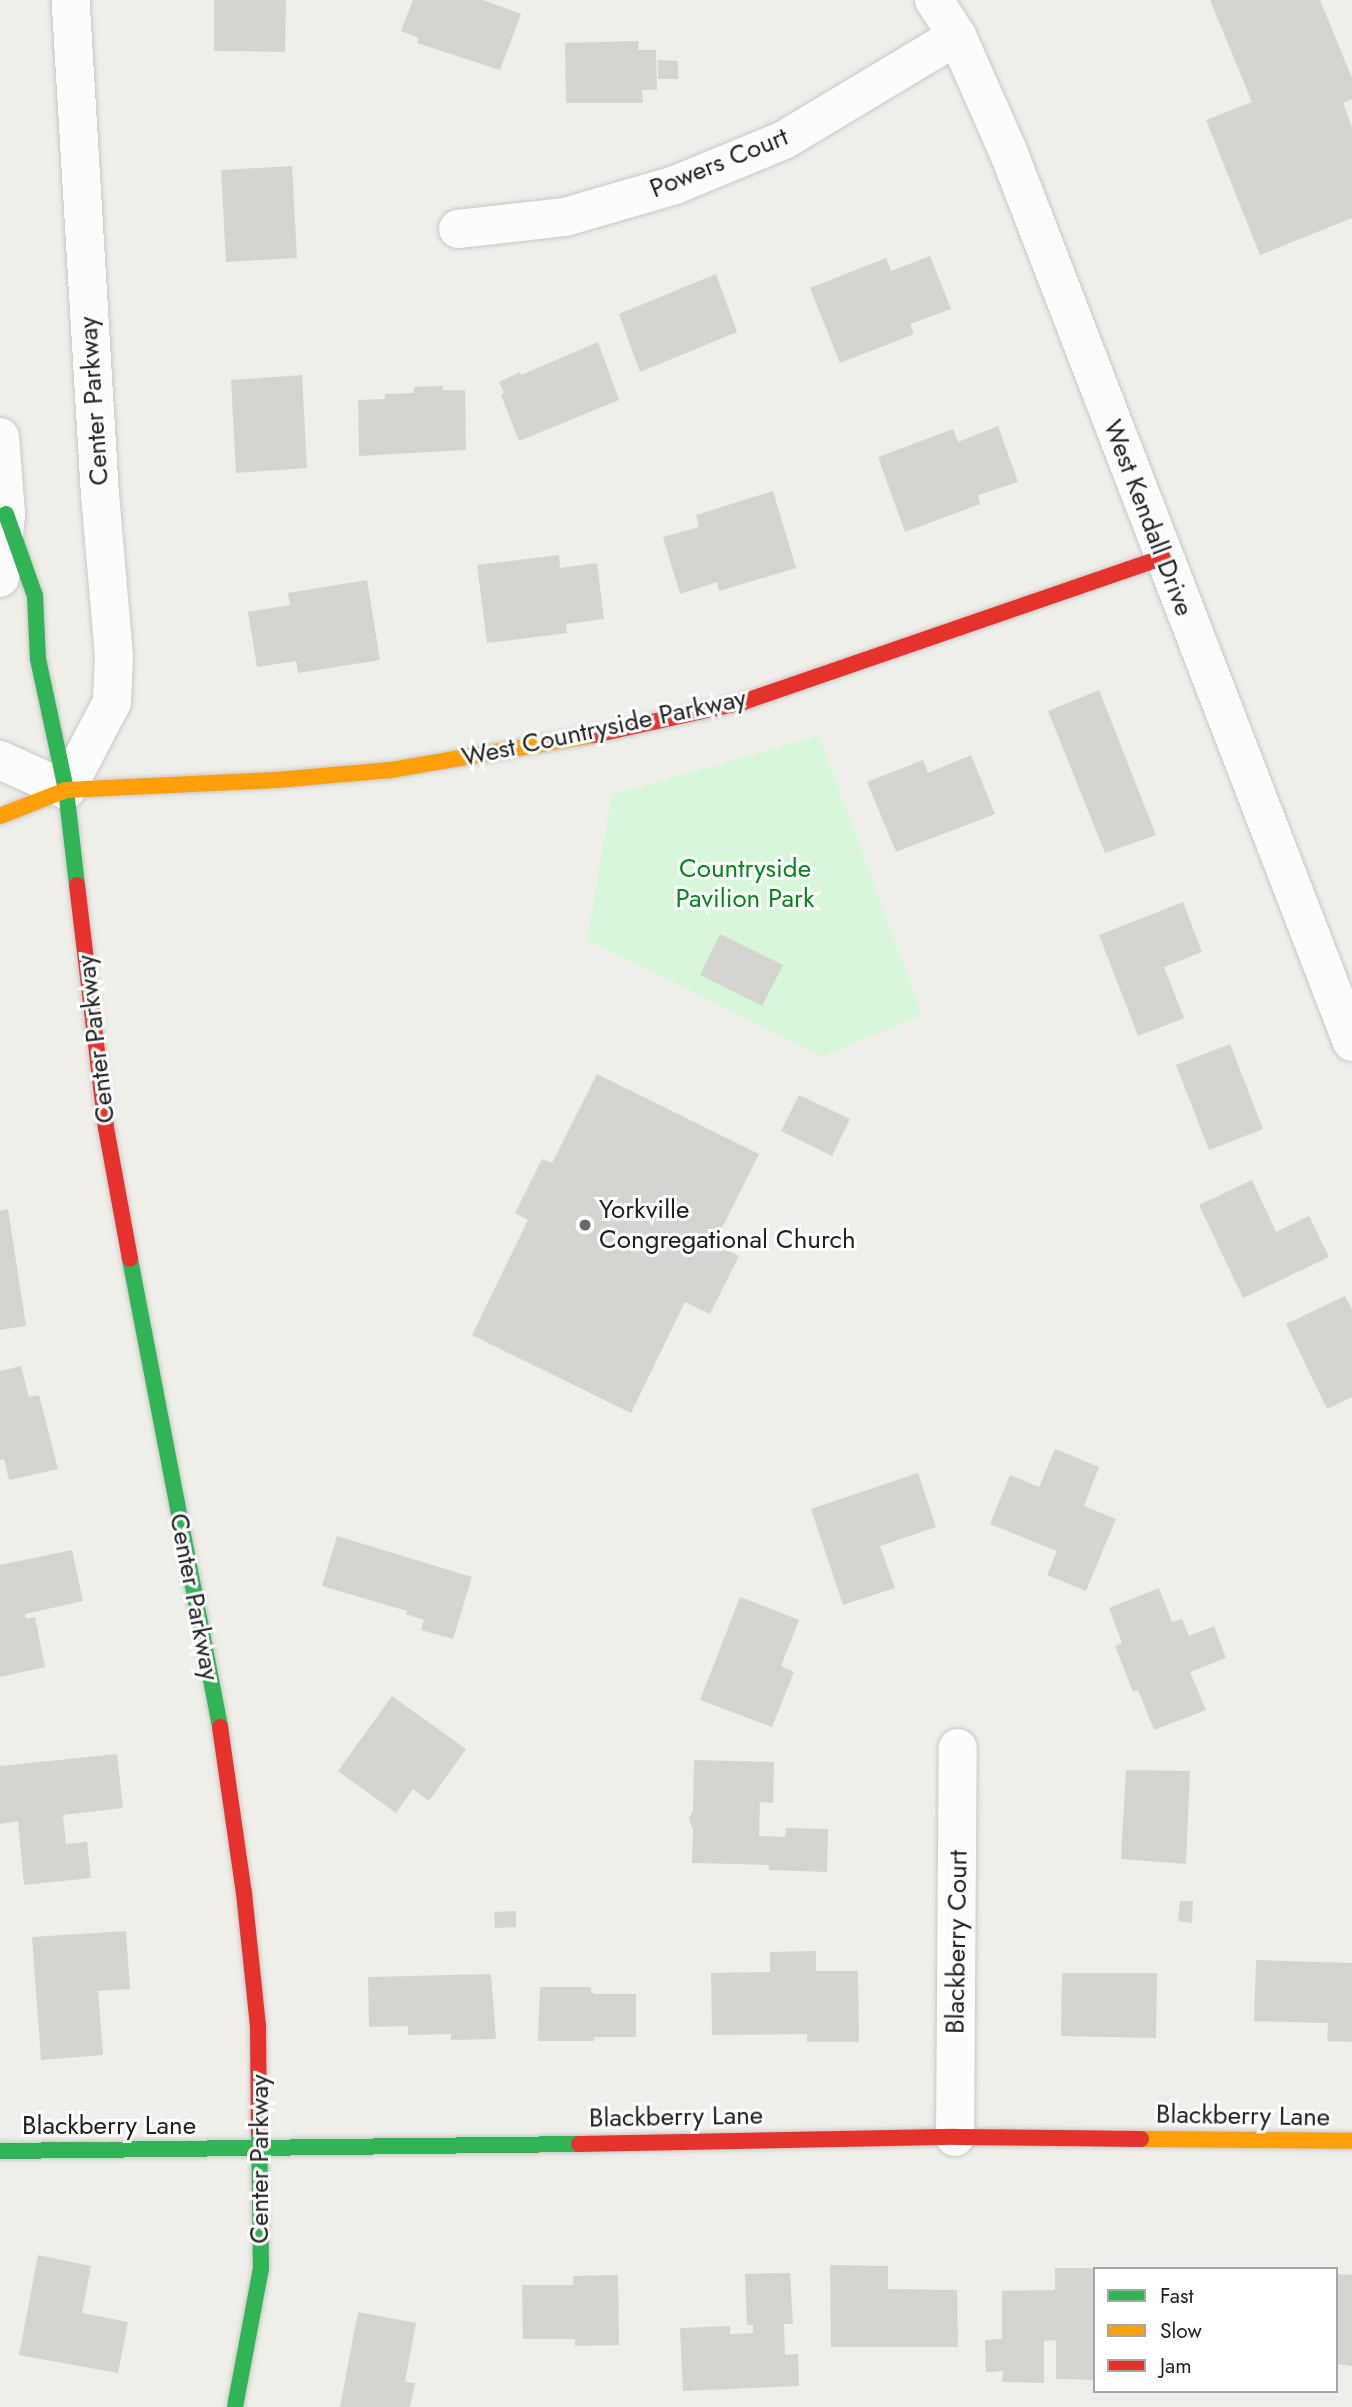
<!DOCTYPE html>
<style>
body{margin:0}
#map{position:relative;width:1352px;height:2407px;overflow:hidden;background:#efeee9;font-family:Jost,sans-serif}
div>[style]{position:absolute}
.park>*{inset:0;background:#d7f6da}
.building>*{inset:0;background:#d6d4d0}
.roads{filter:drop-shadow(0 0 2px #c8c8c5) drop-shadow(0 0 2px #c8c8c5)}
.street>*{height:38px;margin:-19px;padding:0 19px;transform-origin:19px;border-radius:19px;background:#fdfcfc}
.fast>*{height:16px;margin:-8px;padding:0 8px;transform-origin:8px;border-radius:8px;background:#30b455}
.slow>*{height:16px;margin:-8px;padding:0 8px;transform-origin:8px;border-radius:8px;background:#ff9f0a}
.jam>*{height:16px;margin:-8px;padding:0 8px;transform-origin:8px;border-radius:8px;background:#e5322d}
.dots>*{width:19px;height:19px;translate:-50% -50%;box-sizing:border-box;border:4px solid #fff;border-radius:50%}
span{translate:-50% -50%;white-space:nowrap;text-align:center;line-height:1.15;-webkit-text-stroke:6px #fff;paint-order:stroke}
.street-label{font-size:26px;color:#212121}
.park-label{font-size:26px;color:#07861e}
.poi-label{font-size:26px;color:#212121}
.left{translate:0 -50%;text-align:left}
.legend{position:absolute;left:1093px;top:2267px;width:245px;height:126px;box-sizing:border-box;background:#fff;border:2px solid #a6a6a6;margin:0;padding:9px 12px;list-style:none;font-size:21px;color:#212121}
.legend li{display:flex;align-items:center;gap:14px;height:35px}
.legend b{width:35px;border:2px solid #a6a6a6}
</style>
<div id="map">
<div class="park">
<i style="clip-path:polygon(819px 736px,922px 1015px,823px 1056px,587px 940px,612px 795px)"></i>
</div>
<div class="building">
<i style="clip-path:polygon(214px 0,286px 0,285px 52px,214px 51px)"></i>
<i style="clip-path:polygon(413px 0,483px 0,521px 14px,500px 70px,417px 43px,419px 38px,401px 31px)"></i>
<i style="clip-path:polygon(1210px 0,1320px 0,1352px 78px,1352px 99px,1343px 103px,1352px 127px,1352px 218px,1260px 255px,1206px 120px,1252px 102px)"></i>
<i style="clip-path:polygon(639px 41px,638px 50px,656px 50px,657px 90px,642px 90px,643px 103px,566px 103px,565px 43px)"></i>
<i style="clip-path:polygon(658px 60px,678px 61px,678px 79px,658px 79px)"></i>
<i style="clip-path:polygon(292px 166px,297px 258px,226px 262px,221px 170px)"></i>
<i style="clip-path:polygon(930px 256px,951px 309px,910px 324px,914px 334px,840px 363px,810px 288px,886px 258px,891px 271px)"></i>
<i style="clip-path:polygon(716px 274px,737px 332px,640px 372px,619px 314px)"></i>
<i style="clip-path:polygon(598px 342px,619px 400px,519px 441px,501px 395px,504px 393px,499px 382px,520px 372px,521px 375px)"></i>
<i style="clip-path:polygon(302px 375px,307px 468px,236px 473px,231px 380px)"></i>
<i style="clip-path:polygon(443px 386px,443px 390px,465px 390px,466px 450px,359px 456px,358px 400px,385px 399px,385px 394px,414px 393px,414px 387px)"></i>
<i style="clip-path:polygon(998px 426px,1018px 482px,978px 495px,980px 504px,905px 532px,878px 457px,953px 429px,958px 442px)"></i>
<i style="clip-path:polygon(773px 491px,796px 568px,719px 591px,717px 582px,680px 594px,663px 537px,699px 527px,696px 515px)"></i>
<i style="clip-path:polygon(559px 555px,560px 568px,597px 563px,604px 619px,566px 624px,567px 633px,487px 643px,477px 565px)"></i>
<i style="clip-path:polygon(367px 580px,380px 660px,298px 673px,296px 661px,257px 667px,248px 612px,290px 605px,288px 593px)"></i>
<i style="clip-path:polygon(1099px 690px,1156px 835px,1105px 853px,1048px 711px)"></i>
<i style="clip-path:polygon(971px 755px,995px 814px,896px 852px,867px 782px,923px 760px,928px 773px)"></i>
<i style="clip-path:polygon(1183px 902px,1202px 952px,1164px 967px,1184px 1018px,1138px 1036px,1099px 935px)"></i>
<i style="clip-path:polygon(720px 934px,783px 965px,762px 1006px,700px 975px)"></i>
<i style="clip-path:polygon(1230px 1044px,1263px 1129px,1209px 1150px,1176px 1065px)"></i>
<i style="clip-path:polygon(597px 1074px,759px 1154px,714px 1244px,739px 1256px,710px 1314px,685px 1302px,631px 1413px,472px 1335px,528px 1220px,515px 1213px,542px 1159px,552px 1163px)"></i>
<i style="clip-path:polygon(799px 1095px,850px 1119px,832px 1156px,781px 1131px)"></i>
<i style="clip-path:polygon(1252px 1180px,1276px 1232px,1309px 1216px,1329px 1257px,1243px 1298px,1199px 1205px)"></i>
<i style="clip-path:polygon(8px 1209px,26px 1326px,0 1330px,0 1211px)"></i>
<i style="clip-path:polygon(1345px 1296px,1352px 1309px,1352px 1397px,1327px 1409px,1286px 1324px)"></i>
<i style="clip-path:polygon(21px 1366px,29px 1397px,39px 1395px,58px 1469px,9px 1480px,4px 1459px,0 1460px,0 1371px)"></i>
<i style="clip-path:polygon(1055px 1449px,1099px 1467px,1084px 1506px,1116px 1519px,1086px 1591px,1047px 1575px,1057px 1551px,990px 1524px,1010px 1475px,1039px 1487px)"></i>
<i style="clip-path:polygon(918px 1473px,936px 1527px,880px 1546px,895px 1588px,843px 1605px,811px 1509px)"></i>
<i style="clip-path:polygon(337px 1536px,472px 1577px,453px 1639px,421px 1630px,424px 1620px,406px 1614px,407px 1611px,322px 1586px)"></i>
<i style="clip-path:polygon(72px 1550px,83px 1601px,25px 1614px,26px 1619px,35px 1617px,45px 1667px,0 1677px,0 1565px)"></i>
<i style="clip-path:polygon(1159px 1588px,1172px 1622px,1182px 1619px,1189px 1636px,1214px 1626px,1226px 1658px,1190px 1672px,1206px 1710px,1154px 1730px,1138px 1690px,1133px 1692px,1115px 1646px,1122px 1643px,1109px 1608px)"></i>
<i style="clip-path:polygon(740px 1597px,799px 1620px,781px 1666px,794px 1672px,772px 1727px,700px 1700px)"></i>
<i style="clip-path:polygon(392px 1696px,466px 1749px,429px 1801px,413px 1789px,396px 1813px,338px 1771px)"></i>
<i style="clip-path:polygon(117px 1754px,123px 1808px,63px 1815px,66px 1844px,87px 1842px,91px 1878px,24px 1885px,18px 1821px,0 1824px,0 1766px)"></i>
<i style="clip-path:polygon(694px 1760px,774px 1762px,773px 1803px,760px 1802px,759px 1836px,785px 1837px,786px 1828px,828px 1829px,827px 1872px,769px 1870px,769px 1865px,692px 1863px,693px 1830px,689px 1818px,693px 1811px)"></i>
<i style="clip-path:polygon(1126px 1770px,1190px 1771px,1186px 1864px,1121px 1859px)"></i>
<i style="clip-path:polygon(1180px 1901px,1193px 1901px,1192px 1923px,1178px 1921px)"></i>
<i style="clip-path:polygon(516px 1911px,516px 1927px,495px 1928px,494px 1912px)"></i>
<i style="clip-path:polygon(126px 1931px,130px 1989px,98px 1991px,103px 2055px,41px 2060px,32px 1937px)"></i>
<i style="clip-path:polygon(816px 1951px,816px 1971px,858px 1971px,859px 2042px,807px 2042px,807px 2034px,712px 2035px,711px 1973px,770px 1972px,770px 1952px)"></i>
<i style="clip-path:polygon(1256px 1960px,1352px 1963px,1352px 2042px,1327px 2041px,1328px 2023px,1254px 2021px)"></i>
<i style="clip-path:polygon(1062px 1973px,1157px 1973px,1156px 2038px,1061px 2036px)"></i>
<i style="clip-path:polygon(491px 1974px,496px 2039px,451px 2040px,451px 2034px,408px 2035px,408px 2026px,369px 2027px,368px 1977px)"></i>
<i style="clip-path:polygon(540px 1987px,591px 1987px,591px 1992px,595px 1994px,636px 1994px,636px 2037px,594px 2037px,594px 2041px,538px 2041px)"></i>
<i style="clip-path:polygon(38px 2255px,91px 2266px,82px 2313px,128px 2322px,118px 2373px,19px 2355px)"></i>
<i style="clip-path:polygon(830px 2265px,888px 2266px,888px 2289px,957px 2290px,958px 2347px,831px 2347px)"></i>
<i style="clip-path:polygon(1055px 2268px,1095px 2268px,1095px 2380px,1056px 2379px,1056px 2340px,1044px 2341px,1044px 2383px,1002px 2382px,1003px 2371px,986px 2372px,985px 2340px,1002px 2339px,1002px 2291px,1055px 2290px)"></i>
<i style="clip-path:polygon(790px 2273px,793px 2324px,784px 2324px,785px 2355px,798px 2354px,799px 2386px,683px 2391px,680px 2328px,730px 2326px,730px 2334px,753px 2333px,753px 2325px,747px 2325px,745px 2274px)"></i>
<i style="clip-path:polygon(1336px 2274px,1352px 2275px,1352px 2366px,1336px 2364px)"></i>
<i style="clip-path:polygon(618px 2275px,619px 2345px,575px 2346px,575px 2339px,523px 2339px,522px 2285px,573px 2285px,573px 2276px)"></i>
<i style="clip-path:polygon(358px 2312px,416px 2323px,405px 2382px,415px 2383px,410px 2407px,340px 2407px)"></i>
</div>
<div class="roads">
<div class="street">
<i style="left:934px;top:0;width:43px;rotate:57.4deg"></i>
<i style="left:957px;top:36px;width:126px;rotate:66.1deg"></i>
<i style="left:1008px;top:151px;width:955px;rotate:68.89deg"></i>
<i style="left:458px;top:229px;width:108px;rotate:-6.4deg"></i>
<i style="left:565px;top:217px;width:115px;rotate:-16.2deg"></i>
<i style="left:675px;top:185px;width:118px;rotate:-22.4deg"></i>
<i style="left:784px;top:140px;width:202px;rotate:-31deg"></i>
<i style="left:0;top:437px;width:77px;rotate:85.5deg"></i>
<i style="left:6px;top:514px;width:64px;rotate:95.4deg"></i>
<i style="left:0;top:760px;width:72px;rotate:24.4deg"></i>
<i style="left:66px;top:790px;width:99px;rotate:-62.4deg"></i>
<i style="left:112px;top:702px;width:45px;rotate:-87.5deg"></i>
<i style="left:114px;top:657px;width:163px;rotate:-94.9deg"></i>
<i style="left:100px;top:495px;width:496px;rotate:-93.4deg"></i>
<i style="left:955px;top:2137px;width:389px;rotate:-89.6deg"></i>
</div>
<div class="fast">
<i style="left:6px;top:514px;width:87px;rotate:70.5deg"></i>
<i style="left:35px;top:596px;width:63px;rotate:87.3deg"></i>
<i style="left:38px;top:659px;width:134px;rotate:77.9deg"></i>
<i style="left:66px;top:790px;width:96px;rotate:83.4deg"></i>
<i style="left:130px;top:1259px;width:477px;rotate:79.1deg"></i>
<i style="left:0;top:2151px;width:579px;rotate:-0.69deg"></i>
<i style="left:235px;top:2407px;width:141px;rotate:-79.4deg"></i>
<i style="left:261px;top:2268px;width:136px;rotate:-90.8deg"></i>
</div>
<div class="slow">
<i style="left:0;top:816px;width:71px;rotate:-21.5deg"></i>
<i style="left:66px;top:790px;width:211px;rotate:-2.7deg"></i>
<i style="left:277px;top:780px;width:114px;rotate:-5deg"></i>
<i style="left:391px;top:770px;width:206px;rotate:-9.8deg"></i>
<i style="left:1141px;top:2139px;width:211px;rotate:0.5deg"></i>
</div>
<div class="jam">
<i style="left:594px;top:735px;width:153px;rotate:-12.5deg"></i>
<i style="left:743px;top:702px;width:444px;rotate:-19deg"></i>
<i style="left:77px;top:885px;width:245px;rotate:83.2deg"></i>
<i style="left:106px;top:1128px;width:133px;rotate:79.6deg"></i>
<i style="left:220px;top:1727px;width:168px;rotate:81.8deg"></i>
<i style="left:244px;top:1893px;width:134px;rotate:84deg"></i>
<i style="left:258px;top:2026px;width:106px;rotate:89.5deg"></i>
<i style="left:579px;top:2144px;width:376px;rotate:-1.1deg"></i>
<i style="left:955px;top:2137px;width:186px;rotate:0.6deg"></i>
</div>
</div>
<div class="dots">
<i style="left:585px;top:1225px;background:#696967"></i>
</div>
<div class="street-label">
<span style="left:719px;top:163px;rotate:-22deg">Powers Court</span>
<span style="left:94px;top:401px;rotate:-94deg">Center Parkway</span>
<span style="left:1148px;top:518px;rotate:69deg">West Kendall Drive</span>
<span style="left:604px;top:728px;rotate:-12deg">West Countryside Parkway</span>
<span style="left:96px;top:1039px;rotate:-97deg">Center Parkway</span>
<span style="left:194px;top:1597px;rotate:79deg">Center Parkway</span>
<span style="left:957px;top:1942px;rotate:-89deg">Blackberry Court</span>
<span style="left:1243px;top:2116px;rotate:1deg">Blackberry Lane</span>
<span style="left:676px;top:2117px;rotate:-1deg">Blackberry Lane</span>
<span style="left:109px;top:2126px">Blackberry Lane</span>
<span style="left:260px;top:2159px;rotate:-90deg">Center Parkway</span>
</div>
<div class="park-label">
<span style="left:745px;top:884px">Countryside<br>Pavilion Park</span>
</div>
<div class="poi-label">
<span class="left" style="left:599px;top:1225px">Yorkville<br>Congregational Church</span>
</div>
<ul class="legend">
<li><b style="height:9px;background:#30b455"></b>Fast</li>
<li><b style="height:9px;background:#ff9f0a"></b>Slow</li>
<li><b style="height:9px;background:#e5322d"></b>Jam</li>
</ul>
</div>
